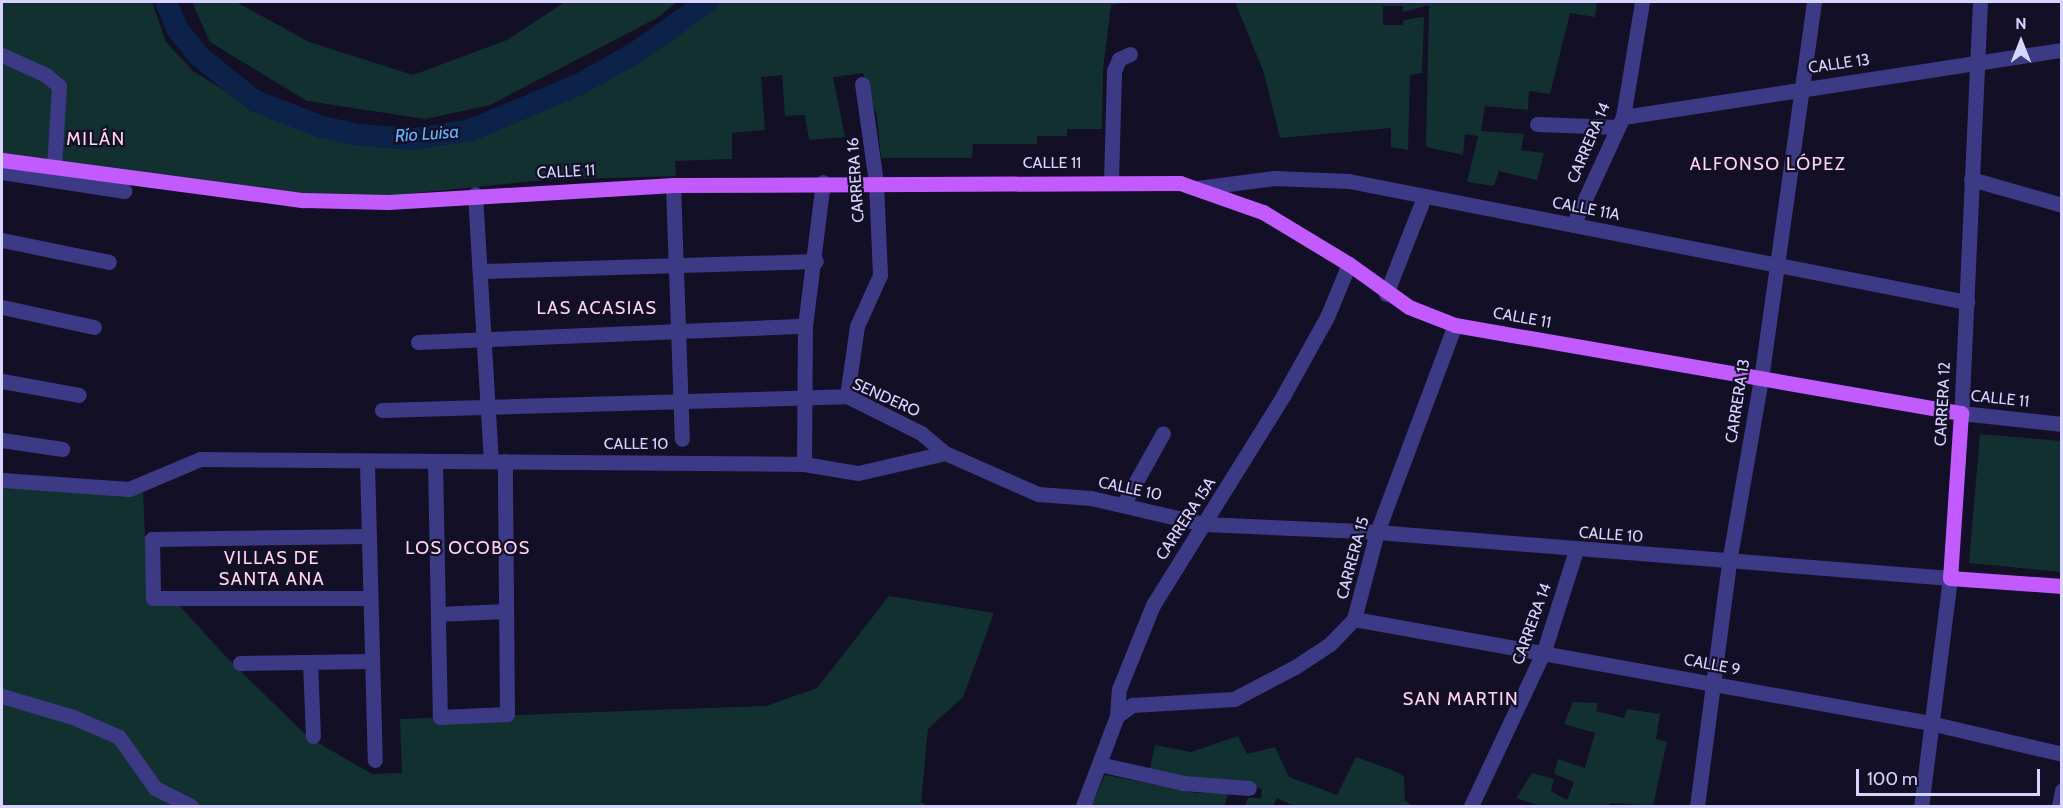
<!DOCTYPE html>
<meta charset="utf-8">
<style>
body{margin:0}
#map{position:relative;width:2063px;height:808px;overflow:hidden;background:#130f26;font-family:Cabin,sans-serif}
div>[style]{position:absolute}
.green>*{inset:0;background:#12302f}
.river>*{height:22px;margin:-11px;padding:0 11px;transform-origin:11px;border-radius:11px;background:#0c2248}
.minor>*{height:15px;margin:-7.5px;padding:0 7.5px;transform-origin:7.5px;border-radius:7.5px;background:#3d3a85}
.major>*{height:15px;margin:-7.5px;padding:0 7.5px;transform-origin:7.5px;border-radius:7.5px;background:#c25bff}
span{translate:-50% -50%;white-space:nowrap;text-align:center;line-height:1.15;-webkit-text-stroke:4.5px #130f26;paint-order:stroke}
.street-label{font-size:16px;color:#d9d4ff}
.water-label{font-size:18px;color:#62b6ff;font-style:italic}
.neighbourhood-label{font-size:18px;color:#ffd6f0;letter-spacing:1.5px}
.frame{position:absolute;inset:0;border:3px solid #d9d4ff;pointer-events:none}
.north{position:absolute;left:1991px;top:12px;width:60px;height:60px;-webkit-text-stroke:4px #130f26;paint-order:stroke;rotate:0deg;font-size:16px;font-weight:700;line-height:24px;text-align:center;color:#d9d4ff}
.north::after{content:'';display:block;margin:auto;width:21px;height:27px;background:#d9d4ff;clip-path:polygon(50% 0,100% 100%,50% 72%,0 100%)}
.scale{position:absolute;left:1856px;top:769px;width:184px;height:27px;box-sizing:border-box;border:3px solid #d9d4ff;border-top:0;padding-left:8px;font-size:18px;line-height:21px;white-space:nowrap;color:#d9d4ff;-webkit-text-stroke:4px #130f26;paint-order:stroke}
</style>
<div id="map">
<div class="green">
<i style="clip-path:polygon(2px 2px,152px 2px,166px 42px,193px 71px,249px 106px,303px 131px,397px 145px,470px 137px,531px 115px,597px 83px,717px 2px,1132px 2px,1111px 5px,1103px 69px,1102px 129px,1067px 129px,1067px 136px,1037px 136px,1037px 144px,973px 144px,972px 158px,881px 158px,877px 116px,863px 73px,833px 77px,845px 137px,809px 140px,805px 115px,785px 116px,782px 75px,761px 77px,765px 130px,732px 133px,732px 159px,675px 161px,676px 176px,545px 180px,376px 197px,296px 194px,2px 154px)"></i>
<i style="clip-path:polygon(192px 2px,236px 2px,309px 42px,413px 75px,507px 40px,565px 2px,677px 2px,657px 18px,490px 105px,425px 119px,307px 101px,210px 42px)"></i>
<i style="clip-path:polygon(1235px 2px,1597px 2px,1595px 17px,1570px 13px,1550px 94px,1529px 91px,1528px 110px,1485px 106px,1481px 131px,1524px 134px,1521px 150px,1544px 153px,1537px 180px,1499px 171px,1494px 186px,1467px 182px,1478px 136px,1465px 134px,1463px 155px,1426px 147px,1429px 5px,1403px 12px,1403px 6px,1383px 6px,1383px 25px,1403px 25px,1403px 20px,1424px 17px,1422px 73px,1410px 75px,1408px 150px,1391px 147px,1391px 128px,1280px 138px,1264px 73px)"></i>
<i style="clip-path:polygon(1980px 434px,2061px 441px,2061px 572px,1969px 563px)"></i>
<i style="clip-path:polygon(2px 484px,143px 490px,148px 599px,178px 604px,228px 659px,308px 737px,372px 774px,402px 773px,400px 719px,766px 706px,817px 688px,889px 596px,994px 613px,963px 697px,928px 729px,921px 802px,927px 806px,2px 806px)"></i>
<i style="clip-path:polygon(1573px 702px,1598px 703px,1596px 711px,1624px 718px,1627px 709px,1660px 714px,1656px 739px,1667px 742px,1653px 806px,1611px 803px,1605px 806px,1540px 806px,1516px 798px,1532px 773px,1554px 779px,1551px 791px,1567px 800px,1574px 782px,1554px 774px,1558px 759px,1585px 768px,1595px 733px,1564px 724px)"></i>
<i style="clip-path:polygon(1238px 736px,1247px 754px,1275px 747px,1289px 777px,1337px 795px,1356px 757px,1397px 772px,1404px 777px,1405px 800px,1412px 806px,1295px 806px,1277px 798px,1273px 806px,1245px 806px,1248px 798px,1261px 798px,1262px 789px,1149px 773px,1155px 745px,1191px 752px)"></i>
<i style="clip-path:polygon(1105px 775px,1196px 793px,1229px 792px,1224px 806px,1091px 806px)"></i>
</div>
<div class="river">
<i style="left:166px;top:2px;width:30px;rotate:67deg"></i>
<i style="left:178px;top:30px;width:35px;rotate:51deg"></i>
<i style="left:200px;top:57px;width:70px;rotate:38.7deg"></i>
<i style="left:255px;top:101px;width:72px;rotate:21.2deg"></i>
<i style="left:322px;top:127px;width:38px;rotate:12deg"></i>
<i style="left:359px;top:135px;width:56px;rotate:4.1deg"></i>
<i style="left:415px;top:139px;width:57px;rotate:-9.1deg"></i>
<i style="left:471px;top:130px;width:121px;rotate:-22.9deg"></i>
<i style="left:582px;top:83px;width:64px;rotate:-29.7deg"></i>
<i style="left:638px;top:51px;width:85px;rotate:-35.4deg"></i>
</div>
<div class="minor">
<i style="left:1980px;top:2px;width:411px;rotate:92.6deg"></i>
<i style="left:1961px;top:413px;width:102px;rotate:6.2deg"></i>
<i style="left:2px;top:55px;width:48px;rotate:24.4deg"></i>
<i style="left:46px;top:75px;width:17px;rotate:40deg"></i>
<i style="left:59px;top:86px;width:81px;rotate:93.5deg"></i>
<i style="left:1623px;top:117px;width:444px;rotate:-8.7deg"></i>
<i style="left:1537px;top:124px;width:81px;rotate:2.1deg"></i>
<i style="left:2px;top:172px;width:124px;rotate:8.8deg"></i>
<i style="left:1971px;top:179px;width:95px;rotate:15.9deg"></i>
<i style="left:1111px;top:181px;width:110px;rotate:-88.4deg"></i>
<i style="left:1114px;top:71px;width:13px;rotate:-67deg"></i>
<i style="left:1119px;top:59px;width:12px;rotate:-24deg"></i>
<i style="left:673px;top:185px;width:254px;rotate:88deg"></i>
<i style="left:1197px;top:188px;width:78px;rotate:-7.4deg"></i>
<i style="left:1274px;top:178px;width:75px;rotate:2.3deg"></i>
<i style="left:1349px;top:181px;width:630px;rotate:11.08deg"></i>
<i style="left:475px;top:194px;width:266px;rotate:86.6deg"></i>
<i style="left:1573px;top:225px;width:119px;rotate:-65.2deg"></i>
<i style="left:1623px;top:117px;width:117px;rotate:-80.6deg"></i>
<i style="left:2px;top:240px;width:109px;rotate:11.6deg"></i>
<i style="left:481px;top:271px;width:335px;rotate:-1.7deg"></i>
<i style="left:1386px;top:294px;width:104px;rotate:-68.6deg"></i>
<i style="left:2px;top:307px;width:94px;rotate:12.3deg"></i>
<i style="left:418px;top:342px;width:387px;rotate:-2.4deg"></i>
<i style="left:2px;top:381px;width:78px;rotate:10.3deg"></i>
<i style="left:847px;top:396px;width:71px;rotate:-81.9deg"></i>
<i style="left:857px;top:326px;width:56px;rotate:-65.7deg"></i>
<i style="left:880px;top:275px;width:93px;rotate:-92.5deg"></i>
<i style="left:876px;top:182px;width:99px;rotate:-98.1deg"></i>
<i style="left:382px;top:410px;width:465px;rotate:-1.7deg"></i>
<i style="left:847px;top:396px;width:83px;rotate:26.6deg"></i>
<i style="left:921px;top:433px;width:31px;rotate:40deg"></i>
<i style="left:2px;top:440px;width:61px;rotate:8.5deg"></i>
<i style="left:367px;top:463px;width:297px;rotate:88.5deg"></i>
<i style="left:435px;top:463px;width:254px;rotate:88.9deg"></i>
<i style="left:440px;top:717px;width:67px;rotate:-2.6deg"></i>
<i style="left:507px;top:714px;width:253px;rotate:-90.5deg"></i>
<i style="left:804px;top:464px;width:138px;rotate:-89.6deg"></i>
<i style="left:805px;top:326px;width:145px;rotate:-82.9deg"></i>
<i style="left:2px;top:480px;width:127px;rotate:4.1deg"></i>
<i style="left:129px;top:489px;width:77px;rotate:-22.9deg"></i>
<i style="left:200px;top:459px;width:604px;rotate:0.47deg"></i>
<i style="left:804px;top:464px;width:55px;rotate:9.5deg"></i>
<i style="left:858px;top:473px;width:89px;rotate:-12.9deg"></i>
<i style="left:945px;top:453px;width:102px;rotate:23.8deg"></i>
<i style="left:1038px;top:494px;width:53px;rotate:4.3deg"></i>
<i style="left:1091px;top:498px;width:116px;rotate:13deg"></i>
<i style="left:1204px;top:524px;width:173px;rotate:2.6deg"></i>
<i style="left:1377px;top:532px;width:575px;rotate:4.59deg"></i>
<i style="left:1950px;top:578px;width:230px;rotate:97.2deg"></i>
<i style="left:1123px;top:505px;width:82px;rotate:-60.9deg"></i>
<i style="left:369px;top:536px;width:217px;rotate:179.2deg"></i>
<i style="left:152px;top:539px;width:59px;rotate:89deg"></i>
<i style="left:153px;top:598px;width:217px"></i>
<i style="left:438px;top:614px;width:68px;rotate:-2.5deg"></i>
<i style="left:1354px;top:619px;width:585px;rotate:10.23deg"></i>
<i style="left:1930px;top:723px;width:136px;rotate:13.2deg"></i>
<i style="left:310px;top:662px;width:74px;rotate:87.7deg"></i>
<i style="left:240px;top:663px;width:132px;rotate:-0.9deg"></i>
<i style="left:2px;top:696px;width:74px;rotate:16.5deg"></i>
<i style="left:73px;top:717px;width:50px;rotate:23.5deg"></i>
<i style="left:119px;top:737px;width:62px;rotate:54.8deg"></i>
<i style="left:155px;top:788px;width:40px;rotate:26.6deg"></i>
<i style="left:1117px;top:716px;width:19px;rotate:-36deg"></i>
<i style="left:1132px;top:705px;width:102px;rotate:-3.4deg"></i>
<i style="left:1234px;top:699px;width:69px;rotate:-27.7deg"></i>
<i style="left:1295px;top:667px;width:42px;rotate:-33.3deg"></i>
<i style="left:1330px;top:644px;width:35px;rotate:-46deg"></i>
<i style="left:1354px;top:619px;width:90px;rotate:-75.2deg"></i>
<i style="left:1377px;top:532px;width:221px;rotate:-69.4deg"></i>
<i style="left:1099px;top:764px;width:86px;rotate:12.7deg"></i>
<i style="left:1183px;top:783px;width:66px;rotate:4.3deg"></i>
<i style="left:1083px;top:806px;width:96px;rotate:-69.3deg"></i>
<i style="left:1117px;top:716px;width:27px;rotate:-86deg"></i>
<i style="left:1119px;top:689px;width:91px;rotate:-68deg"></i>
<i style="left:1153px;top:605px;width:246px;rotate:-58.1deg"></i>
<i style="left:1283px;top:396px;width:90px;rotate:-60.9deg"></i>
<i style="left:1327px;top:317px;width:57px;rotate:-67.5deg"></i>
<i style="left:1471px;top:806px;width:171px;rotate:-64.8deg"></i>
<i style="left:1544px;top:651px;width:106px;rotate:-72.4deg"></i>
<i style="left:1697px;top:806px;width:246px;rotate:-82.5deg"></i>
<i style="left:1729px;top:562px;width:186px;rotate:-80.1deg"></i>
<i style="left:1761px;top:379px;width:381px;rotate:-82deg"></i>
<i style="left:2059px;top:806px;width:16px;rotate:-79deg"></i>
</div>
<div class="major">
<i style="left:2px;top:160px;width:304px;rotate:7.6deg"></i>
<i style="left:303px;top:200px;width:85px;rotate:1.3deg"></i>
<i style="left:388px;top:202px;width:286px;rotate:-3.4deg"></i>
<i style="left:673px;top:185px;width:507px;rotate:-0.23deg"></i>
<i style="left:1180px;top:183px;width:88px;rotate:19.3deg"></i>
<i style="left:1263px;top:212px;width:100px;rotate:31.2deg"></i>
<i style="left:1349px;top:264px;width:74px;rotate:35.6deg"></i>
<i style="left:1409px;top:307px;width:49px;rotate:21.4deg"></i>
<i style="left:1455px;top:325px;width:514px;rotate:9.87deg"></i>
<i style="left:1961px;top:413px;width:165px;rotate:93.8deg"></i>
<i style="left:1950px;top:578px;width:112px;rotate:4.1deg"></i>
</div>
<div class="street-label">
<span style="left:1839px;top:64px;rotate:-8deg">CALLE 13</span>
<span style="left:1589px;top:143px;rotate:-67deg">CARRERA 14</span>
<span style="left:1052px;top:163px">CALLE 11</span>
<span style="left:566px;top:172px;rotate:-3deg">CALLE 11</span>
<span style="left:856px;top:180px;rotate:-94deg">CARRERA 16</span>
<span style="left:1586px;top:209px;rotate:11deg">CALLE 11A</span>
<span style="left:1522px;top:318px;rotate:10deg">CALLE 11</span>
<span style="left:886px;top:398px;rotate:24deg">SENDERO</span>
<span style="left:2000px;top:399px;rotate:6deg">CALLE 11</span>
<span style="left:1738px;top:401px;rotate:-81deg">CARRERA 13</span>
<span style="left:1943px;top:404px;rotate:-87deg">CARRERA 12</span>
<span style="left:636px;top:444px">CALLE 10</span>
<span style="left:1130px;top:489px;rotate:12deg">CALLE 10</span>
<span style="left:1186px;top:519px;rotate:-57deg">CARRERA 15A</span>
<span style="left:1611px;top:535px;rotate:4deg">CALLE 10</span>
<span style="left:1353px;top:558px;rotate:-75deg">CARRERA 15</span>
<span style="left:1532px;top:624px;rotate:-70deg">CARRERA 14</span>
<span style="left:1712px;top:665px;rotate:11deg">CALLE 9</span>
</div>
<div class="water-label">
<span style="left:427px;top:134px;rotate:-4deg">Río Luisa</span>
</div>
<div class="neighbourhood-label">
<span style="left:96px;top:139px">MILÁN</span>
<span style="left:1768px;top:164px">ALFONSO LÓPEZ</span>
<span style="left:597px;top:308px">LAS ACASIAS</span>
<span style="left:468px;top:548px">LOS OCOBOS</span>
<span style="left:272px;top:569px">VILLAS DE<br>SANTA ANA</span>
<span style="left:1461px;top:699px">SAN MARTIN</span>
</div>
<div class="frame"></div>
<div class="north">N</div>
<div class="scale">100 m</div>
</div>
